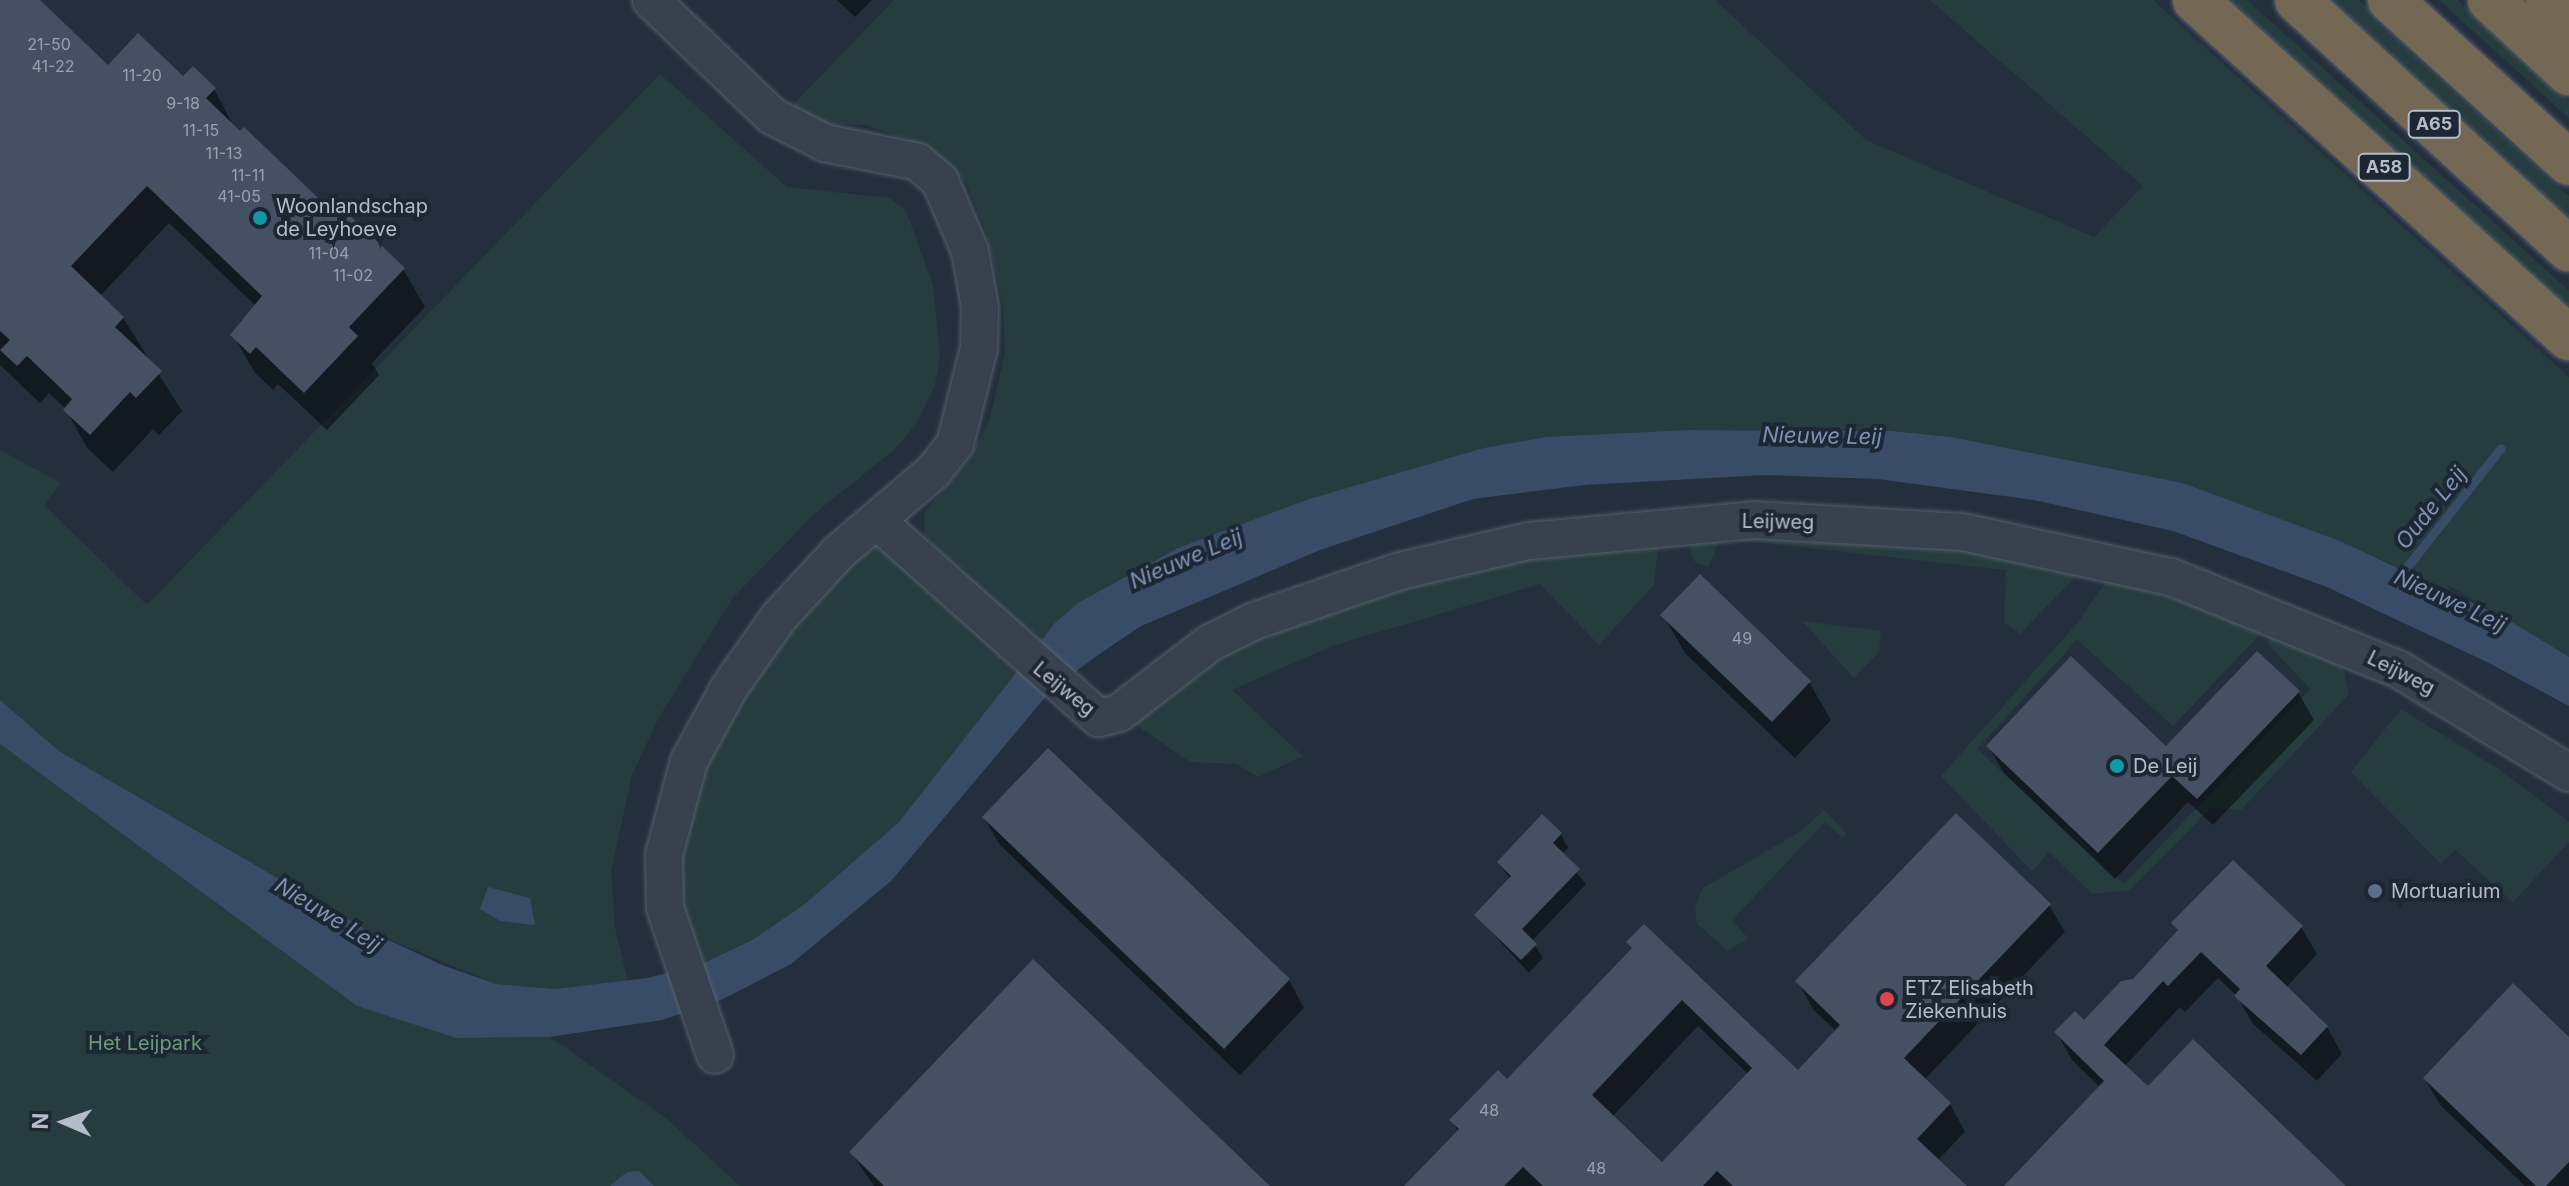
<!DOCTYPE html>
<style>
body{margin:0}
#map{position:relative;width:2569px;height:1186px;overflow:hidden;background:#242f3e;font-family:Inter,sans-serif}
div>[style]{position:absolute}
.green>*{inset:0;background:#263c3f}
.water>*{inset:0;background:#394c67}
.shadow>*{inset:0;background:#0007}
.stream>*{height:9px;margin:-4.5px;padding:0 4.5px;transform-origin:4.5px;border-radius:4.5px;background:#394c67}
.building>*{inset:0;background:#455162}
.roads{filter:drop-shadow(0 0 2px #565f6c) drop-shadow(0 0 2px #565f6c)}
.street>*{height:36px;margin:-18px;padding:0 18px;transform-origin:18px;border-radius:18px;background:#38414e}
.highway>*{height:44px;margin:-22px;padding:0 22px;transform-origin:22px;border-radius:22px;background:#746855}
.dots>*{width:22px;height:22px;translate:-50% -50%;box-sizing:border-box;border:4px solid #1d2633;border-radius:50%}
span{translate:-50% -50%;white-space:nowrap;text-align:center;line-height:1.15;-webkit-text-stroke:8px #1d2633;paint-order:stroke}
.number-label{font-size:16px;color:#98a1af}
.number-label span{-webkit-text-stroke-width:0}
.shield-label span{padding:2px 6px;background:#1d2633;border:2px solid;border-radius:6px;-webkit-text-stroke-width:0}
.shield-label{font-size:18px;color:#b4bcc9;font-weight:700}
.poi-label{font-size:20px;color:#b4bcc9}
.left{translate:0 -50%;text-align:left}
.street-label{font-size:20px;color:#b4bcc9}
.park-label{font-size:20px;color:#6b9a76}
.water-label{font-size:22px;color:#7c92b1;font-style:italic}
.north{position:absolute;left:24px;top:1082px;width:80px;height:80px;-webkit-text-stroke:6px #1d2633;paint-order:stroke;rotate:272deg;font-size:22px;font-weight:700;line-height:32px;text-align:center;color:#b4bcc9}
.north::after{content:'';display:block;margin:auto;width:28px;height:36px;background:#b4bcc9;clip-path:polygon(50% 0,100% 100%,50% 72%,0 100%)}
</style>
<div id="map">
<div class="green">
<i style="clip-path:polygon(894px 0,1715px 0,1866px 140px,2094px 237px,2143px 186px,1930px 0,2153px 0,2569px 377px,2569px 658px,2448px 585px,2450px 591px,2340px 541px,2183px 483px,1951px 437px,1892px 431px,1689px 430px,1514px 443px,1306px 500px,1178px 548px,1037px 645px,925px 537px,924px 513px,970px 458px,990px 418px,1005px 352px,1003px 304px,987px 235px,967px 184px,924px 146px,866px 125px,823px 124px,788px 110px)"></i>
<i style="clip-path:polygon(2229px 0,2247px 0,2486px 215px,2569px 291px,2569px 309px)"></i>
<i style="clip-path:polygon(2328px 0,2359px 0,2380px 19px,2377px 22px,2569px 196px,2569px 219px)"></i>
<i style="clip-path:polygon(2439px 0,2458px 0,2552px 85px,2569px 101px,2569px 118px)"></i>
<i style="clip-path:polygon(660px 74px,787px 187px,889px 198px,906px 211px,933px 285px,940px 355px,935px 385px,917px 423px,894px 450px,814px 514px,732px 599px,658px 719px,632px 775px,611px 871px,615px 928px,628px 981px,555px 989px,496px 984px,365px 929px,59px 751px,0 700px,0 450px,61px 483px,44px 505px,147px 605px)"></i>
<i style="clip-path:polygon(1698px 534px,1897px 534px,2077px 567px,2074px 578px,2020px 634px,2004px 622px,2006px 570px,1720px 538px,1709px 567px,1696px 563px,1689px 551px)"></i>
<i style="clip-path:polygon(1643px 539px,1658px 549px,1654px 585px,1599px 645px,1540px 584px,1332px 646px,1232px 690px,1303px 756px,1258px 777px,1236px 764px,1190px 762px,1126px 718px,1265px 631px,1485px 562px)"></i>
<i style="clip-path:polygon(874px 540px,1019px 673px,899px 822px,806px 903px,754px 939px,704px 963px,680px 914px,678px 880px,692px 800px,731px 714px,784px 633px)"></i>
<i style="clip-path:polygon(2109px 577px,2264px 630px,2173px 726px,2077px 640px,1977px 749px,2124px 884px,2310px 689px,2267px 643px,2274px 632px,2343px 667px,2349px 694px,2241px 810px,2211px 808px,2129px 890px,2092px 894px,2049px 852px,2032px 871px,1941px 776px,2078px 622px)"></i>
<i style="clip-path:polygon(1802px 621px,1881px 631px,1879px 652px,1854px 678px)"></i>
<i style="clip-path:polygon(2401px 709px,2497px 768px,2569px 822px,2569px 842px,2513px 902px,2455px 850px,2441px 864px,2351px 772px)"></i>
<i style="clip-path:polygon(0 744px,357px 1006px,456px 1038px,550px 1037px,667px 1119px,740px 1186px,0 1186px)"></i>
<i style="clip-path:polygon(1824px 810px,1846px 833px,1842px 837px,1825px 822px,1732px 920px,1748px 938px,1728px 951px,1697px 924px,1695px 906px,1703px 888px,1801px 831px)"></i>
</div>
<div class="water">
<i style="clip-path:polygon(1689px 430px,1892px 431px,1951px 437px,2183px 483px,2340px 541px,2505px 618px,2569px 657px,2569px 706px,2489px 663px,2327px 587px,2173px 531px,2034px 500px,1878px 479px,1765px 475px,1584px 485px,1473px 499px,1320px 550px,1141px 626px,1101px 653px,1053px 688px,891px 881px,791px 964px,723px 999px,662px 1020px,549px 1037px,456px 1038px,357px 1006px,0 744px,0 700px,59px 751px,365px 929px,442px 965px,496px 984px,555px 989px,648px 978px,704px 963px,754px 939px,806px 903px,899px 822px,1055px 623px,1078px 603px,1178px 548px,1306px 500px,1484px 448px,1546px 437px)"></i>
<i style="clip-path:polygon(488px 887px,530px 898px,535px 925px,500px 921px,480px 909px)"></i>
<i style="clip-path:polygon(639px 1171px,654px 1186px,610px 1186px,627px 1172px)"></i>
</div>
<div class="shadow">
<i style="clip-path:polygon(0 0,37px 0,108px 68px,214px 89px,235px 129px,403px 269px,425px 307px,372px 363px,379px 375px,327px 430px,278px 384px,273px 390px,255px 373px,233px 335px,256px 306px,169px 223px,100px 296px,123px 318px,182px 411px,159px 435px,153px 429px,113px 472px,87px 448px,66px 409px,49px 393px,40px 403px,0 365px)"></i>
<i style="clip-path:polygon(837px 0,872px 0,855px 17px)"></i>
<i style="clip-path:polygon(1663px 615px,1809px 682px,1831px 720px,1795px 758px,1685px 653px)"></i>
<i style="clip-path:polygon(2298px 692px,2314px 720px,2213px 825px,2188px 802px,2115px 879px,2004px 773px,1988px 746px,2166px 749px)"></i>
<i style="clip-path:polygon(1048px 750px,1289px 980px,1304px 1008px,1240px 1075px,1000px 845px,984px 818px)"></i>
<i style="clip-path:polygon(1542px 817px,1561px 835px,1568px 848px,1562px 855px,1586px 884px,1532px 941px,1543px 958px,1529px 973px,1476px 915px,1510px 879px,1499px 863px)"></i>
<i style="clip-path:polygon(evenodd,2049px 905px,2065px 932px,1924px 1080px,1950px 1104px,1965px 1132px,1937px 1161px,1964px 1186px,1407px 1186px,1458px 1132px,1452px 1121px,1507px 1082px,1633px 950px,1629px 943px,1798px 1073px,1837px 1032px,1813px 1009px,1798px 982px,2049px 905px,1698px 1026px,1749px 1075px,1662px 1165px,1612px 1117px,1698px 1026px)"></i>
<i style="clip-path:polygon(2173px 923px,2301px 927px,2317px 954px,2286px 988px,2327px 1027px,2342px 1054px,2317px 1081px,2252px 1023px,2237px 996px,2218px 978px,2185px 1012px,2180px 1007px,2124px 1067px,2148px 1089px,2344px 1186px,2007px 1186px,2101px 1088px,2072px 1060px,2057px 1033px,2084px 1023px,2134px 980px,2179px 933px)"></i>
<i style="clip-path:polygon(2569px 1040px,2569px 1186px,2525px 1186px,2441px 1106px,2425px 1079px)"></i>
<i style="clip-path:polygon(851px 1152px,1267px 1186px,874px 1186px)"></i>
</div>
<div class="stream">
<i style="left:2399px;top:577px;width:164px;rotate:-51.7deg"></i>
</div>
<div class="building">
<i style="clip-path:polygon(0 0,40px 0,108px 65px,138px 33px,183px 76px,193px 66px,216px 88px,206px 98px,240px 131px,244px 127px,338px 217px,344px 210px,405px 268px,349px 327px,358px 336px,304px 393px,256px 347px,250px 354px,230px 335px,262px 296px,147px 186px,71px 266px,124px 317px,115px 327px,162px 371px,136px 398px,130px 392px,90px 435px,63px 410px,72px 399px,27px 356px,17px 366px,0 350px,10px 340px,0 331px)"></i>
<i style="clip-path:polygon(1700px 574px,1811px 681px,1772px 722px,1660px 615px)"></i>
<i style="clip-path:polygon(2257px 651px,2300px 691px,2197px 799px,2172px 776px,2098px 853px,1986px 746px,2071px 656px,2166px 746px)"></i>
<i style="clip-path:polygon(1048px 748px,1290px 979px,1224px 1049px,982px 817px)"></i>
<i style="clip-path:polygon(evenodd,1956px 813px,2051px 904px,1904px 1058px,1951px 1103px,1917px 1139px,1967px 1186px,1733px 1186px,1717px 1171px,1703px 1186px,1543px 1186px,1523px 1167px,1504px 1186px,1404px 1186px,1459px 1129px,1449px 1120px,1498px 1070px,1507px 1079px,1632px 948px,1626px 942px,1644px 924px,1798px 1070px,1840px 1025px,1795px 981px,1956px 813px,1682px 1000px,1752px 1068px,1662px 1162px,1592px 1095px,1682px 1000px)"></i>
<i style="clip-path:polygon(1542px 814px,1562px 833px,1553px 843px,1580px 869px,1522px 929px,1537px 944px,1521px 960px,1474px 915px,1511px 876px,1497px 862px)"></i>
<i style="clip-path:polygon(2233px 860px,2303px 926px,2266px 966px,2328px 1026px,2301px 1055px,2234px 996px,2240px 989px,2201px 952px,2168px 986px,2163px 981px,2104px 1045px,2148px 1086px,2193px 1039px,2346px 1186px,2004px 1186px,2104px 1081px,2054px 1032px,2075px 1011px,2084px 1020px,2121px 981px,2133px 979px,2178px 930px,2171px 923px)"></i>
<i style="clip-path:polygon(1033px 959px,1270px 1186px,884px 1186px,849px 1152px)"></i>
<i style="clip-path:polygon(2513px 983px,2569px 1037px,2569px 1162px,2546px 1186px,2536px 1186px,2423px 1078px)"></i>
</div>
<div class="roads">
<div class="street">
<i style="left:651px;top:0;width:168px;rotate:43.8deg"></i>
<i style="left:772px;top:116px;width:59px;rotate:27deg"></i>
<i style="left:825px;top:143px;width:95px;rotate:11.5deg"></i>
<i style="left:918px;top:162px;width:29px;rotate:41deg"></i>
<i style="left:940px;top:181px;width:76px;rotate:66.8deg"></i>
<i style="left:970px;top:251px;width:57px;rotate:79.9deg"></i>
<i style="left:980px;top:307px;width:41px;rotate:91.4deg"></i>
<i style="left:979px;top:348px;width:99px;rotate:104deg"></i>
<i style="left:955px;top:444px;width:34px;rotate:128deg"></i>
<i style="left:934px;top:471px;width:125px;rotate:139.5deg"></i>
<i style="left:839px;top:552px;width:88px;rotate:132.7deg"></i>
<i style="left:779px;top:617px;width:87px;rotate:125.2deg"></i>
<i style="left:729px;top:688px;width:83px;rotate:118.7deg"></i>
<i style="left:689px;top:761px;width:97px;rotate:104.9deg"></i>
<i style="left:664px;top:855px;width:53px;rotate:88.9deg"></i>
<i style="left:665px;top:908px;width:155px;rotate:71.2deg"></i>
<i style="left:879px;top:523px;width:294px;rotate:41.6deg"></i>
<i style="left:1099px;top:718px;width:21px;rotate:-14deg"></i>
<i style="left:1119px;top:713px;width:115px;rotate:-37.6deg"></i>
<i style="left:1210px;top:643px;width:49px;rotate:-26.6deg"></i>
<i style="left:1254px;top:621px;width:154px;rotate:-18.9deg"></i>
<i style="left:1400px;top:571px;width:132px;rotate:-13.1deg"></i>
<i style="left:1529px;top:541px;width:226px;rotate:-5.3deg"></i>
<i style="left:1754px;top:520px;width:208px;rotate:3.3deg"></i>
<i style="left:1962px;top:532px;width:214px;rotate:12.2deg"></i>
<i style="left:2171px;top:577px;width:245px;rotate:22.1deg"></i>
<i style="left:2398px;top:669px;width:200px;rotate:31.3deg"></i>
</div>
<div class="highway">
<i style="left:2195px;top:0;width:504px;rotate:42.11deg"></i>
<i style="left:2297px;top:0;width:369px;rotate:42.5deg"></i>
<i style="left:2390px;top:0;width:242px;rotate:42.3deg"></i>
<i style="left:2490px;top:0;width:108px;rotate:42.7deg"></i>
<i style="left:2548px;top:0;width:30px;rotate:46deg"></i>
</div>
</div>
<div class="dots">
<i style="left:260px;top:218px;background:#0f9aa8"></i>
<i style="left:2117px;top:766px;background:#0f9aa8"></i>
<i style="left:2375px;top:891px;background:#5c6f8a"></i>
<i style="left:1887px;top:999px;background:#e0444e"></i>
</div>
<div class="number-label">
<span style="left:49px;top:44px">21-50</span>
<span style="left:53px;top:66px">41-22</span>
<span style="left:142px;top:75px">11-20</span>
<span style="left:183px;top:103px">9-18</span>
<span style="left:201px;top:130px">11-15</span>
<span style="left:224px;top:153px">11-13</span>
<span style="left:248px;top:175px">11-11</span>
<span style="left:239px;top:196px">41-05</span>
<span style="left:329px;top:253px">11-04</span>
<span style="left:353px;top:275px">11-02</span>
<span style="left:1742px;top:638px">49</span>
<span style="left:1489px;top:1110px">48</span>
<span style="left:1596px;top:1168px">48</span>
</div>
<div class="shield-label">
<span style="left:2434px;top:124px">A65</span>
<span style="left:2384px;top:167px">A58</span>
</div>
<div class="poi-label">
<span class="left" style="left:276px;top:218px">Woonlandschap<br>de Leyhoeve</span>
<span class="left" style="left:2133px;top:766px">De Leij</span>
<span class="left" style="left:2391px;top:891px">Mortuarium</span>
<span class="left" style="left:1905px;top:1000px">ETZ Elisabeth<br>Ziekenhuis</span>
</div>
<div class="street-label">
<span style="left:1778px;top:522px;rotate:1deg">Leijweg</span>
<span style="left:2401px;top:673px;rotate:27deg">Leijweg</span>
<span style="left:1064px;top:689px;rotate:39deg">Leijweg</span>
</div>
<div class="park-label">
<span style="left:145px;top:1043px">Het Leijpark</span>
</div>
<div class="water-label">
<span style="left:1822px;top:436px;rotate:1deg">Nieuwe Leij</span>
<span style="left:2431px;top:508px;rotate:-51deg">Oude Leij</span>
<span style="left:1186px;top:559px;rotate:-23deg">Nieuwe Leij</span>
<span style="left:2450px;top:601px;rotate:25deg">Nieuwe Leij</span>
<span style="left:328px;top:915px;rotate:32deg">Nieuwe Leij</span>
</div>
<div class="north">N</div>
</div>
